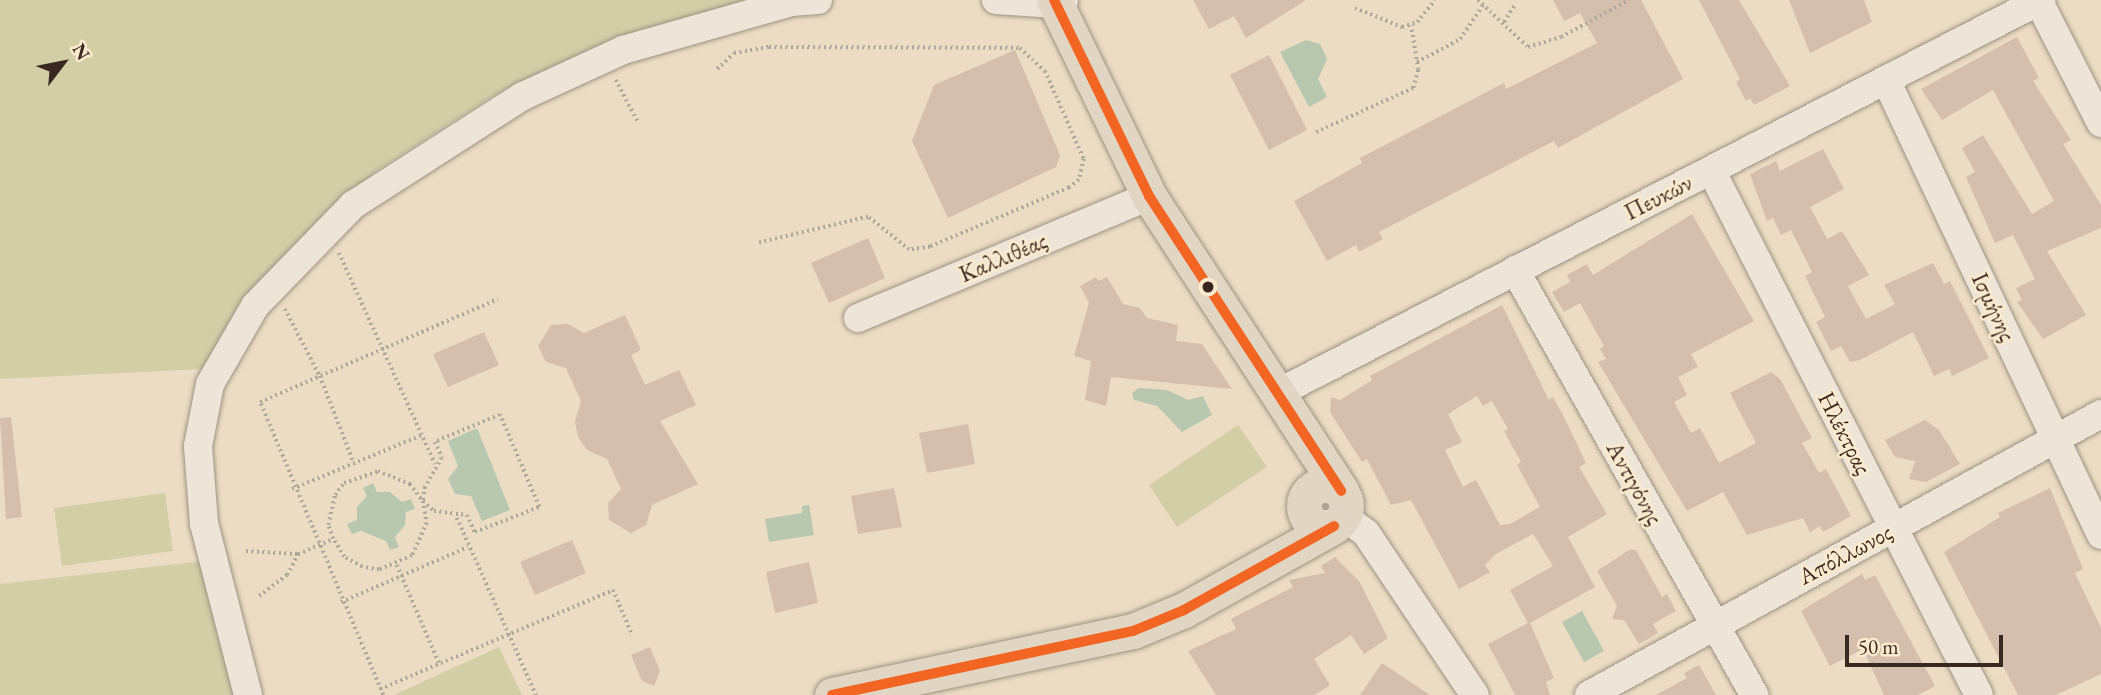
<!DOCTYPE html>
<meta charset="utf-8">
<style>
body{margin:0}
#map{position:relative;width:2101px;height:695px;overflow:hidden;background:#ecdcc3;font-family:"EB Garamond",serif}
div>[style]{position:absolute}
.green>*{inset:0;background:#d2cea6}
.water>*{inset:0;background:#b8c7af}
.building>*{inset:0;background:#d4beae}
.path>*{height:3.5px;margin-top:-1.75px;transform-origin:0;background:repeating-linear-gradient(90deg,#ada69c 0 2px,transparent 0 5.5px)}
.roads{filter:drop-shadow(0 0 2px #9e9384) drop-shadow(0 0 2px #9e9384)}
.minor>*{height:28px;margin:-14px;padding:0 14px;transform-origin:14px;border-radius:14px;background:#eee5d9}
.major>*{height:35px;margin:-17.5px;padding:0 17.5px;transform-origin:17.5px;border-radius:17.5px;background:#e1d5c4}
.major>.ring{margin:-17.5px;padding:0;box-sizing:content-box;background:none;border:35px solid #e1d5c4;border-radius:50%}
.bus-1>*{height:10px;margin:-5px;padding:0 5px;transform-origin:5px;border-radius:5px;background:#f26522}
.dots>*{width:19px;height:19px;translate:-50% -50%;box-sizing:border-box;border:4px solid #feebcd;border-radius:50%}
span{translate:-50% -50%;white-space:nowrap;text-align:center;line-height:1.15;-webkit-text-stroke:5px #feebcd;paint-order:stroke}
.street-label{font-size:24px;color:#392821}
.north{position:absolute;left:28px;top:28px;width:70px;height:70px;-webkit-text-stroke:5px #feebcd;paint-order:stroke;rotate:58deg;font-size:19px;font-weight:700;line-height:28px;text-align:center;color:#392821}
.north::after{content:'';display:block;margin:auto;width:24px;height:32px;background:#392821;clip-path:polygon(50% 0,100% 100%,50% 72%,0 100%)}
.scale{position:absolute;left:1845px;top:635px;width:158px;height:32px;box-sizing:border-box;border:4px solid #392821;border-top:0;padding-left:9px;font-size:21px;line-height:24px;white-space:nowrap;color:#392821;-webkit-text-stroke:5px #feebcd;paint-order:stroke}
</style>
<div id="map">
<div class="green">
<i style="clip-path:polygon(0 0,766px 0,622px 36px,499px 92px,377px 170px,292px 248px,203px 369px,0 379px)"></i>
<i style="clip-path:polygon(1238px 425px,1267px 467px,1177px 527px,1149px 485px)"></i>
<i style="clip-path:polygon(165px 493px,173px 551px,62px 566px,54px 508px)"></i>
<i style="clip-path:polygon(204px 561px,243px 695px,0 695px,0 584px)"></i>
<i style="clip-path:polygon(499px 647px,522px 695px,397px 695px,396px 694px)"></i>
</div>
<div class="water">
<i style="clip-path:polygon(1306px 40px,1320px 44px,1327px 59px,1318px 79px,1327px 97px,1309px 107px,1280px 52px)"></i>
<i style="clip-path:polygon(1139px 388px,1167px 390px,1188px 400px,1203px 396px,1212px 415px,1182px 432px,1157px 406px,1134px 400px,1132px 393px)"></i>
<i style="clip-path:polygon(477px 428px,510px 510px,482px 521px,471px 496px,455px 494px,448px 479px,458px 466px,448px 441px)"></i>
<i style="clip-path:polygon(373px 483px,377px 492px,390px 492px,402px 502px,411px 499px,415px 509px,406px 512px,405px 525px,395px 537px,399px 547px,390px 550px,386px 541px,361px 531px,352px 534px,347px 524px,357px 520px,357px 507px,367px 496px,363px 488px)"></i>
<i style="clip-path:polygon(809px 505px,814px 535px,769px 542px,765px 519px,802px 513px,802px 506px)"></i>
<i style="clip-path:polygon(1582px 611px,1604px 651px,1584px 662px,1562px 622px)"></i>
</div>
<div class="building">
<i style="clip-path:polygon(1193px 0,1306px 0,1246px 38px,1234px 16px,1209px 29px)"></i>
<i style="clip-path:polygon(1553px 0,1641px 0,1683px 79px,1558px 148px,1554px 141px,1379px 232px,1383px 239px,1359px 252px,1356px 245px,1327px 261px,1294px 201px,1362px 163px,1360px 158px,1504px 83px,1506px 89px,1597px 43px,1580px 13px,1564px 21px)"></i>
<i style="clip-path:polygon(1699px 0,1739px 0,1790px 86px,1754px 105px,1750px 98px,1746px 101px,1736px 82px,1740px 79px)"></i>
<i style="clip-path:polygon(1789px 0,1864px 0,1872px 22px,1810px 53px)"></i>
<i style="clip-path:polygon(2017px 37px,2039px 78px,2033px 81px,2071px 140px,2063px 144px,2101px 205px,2101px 228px,2047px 251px,2086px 315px,2043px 339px,2017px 302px,2022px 300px,2016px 288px,2035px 279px,2013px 235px,1995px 243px,1966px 177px,1975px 172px,1962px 148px,1983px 135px,2032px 214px,2054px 201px,1993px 90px,1942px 120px,1921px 89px)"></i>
<i style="clip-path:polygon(1015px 50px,1060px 155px,1056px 167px,948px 218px,912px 141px,934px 85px)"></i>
<i style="clip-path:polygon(1269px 55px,1307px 130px,1269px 150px,1230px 75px)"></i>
<i style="clip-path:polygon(1823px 149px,1844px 189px,1810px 207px,1827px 239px,1842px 231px,1869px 275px,1848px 286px,1866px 319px,1895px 304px,1884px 285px,1933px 263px,1944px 284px,1950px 281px,1989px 358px,1952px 376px,1949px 369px,1934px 376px,1913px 332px,1860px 360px,1850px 362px,1841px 346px,1831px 351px,1816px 322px,1825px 317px,1805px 276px,1812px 272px,1791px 230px,1781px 235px,1773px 218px,1767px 221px,1750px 174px,1776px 161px,1780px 171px)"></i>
<i style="clip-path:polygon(1692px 214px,1754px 321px,1691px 354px,1698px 367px,1678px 377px,1687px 395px,1674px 402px,1691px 433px,1700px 428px,1719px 463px,1756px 443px,1730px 393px,1771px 372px,1780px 379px,1812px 438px,1802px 443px,1819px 473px,1826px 469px,1851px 516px,1823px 532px,1820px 526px,1810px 532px,1803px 518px,1747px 535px,1723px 492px,1687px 511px,1598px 362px,1606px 359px,1600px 349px,1604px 346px,1580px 303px,1564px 312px,1552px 292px,1570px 282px,1567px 275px,1587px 264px,1593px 275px)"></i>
<i style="clip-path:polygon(868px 238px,885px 278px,829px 303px,811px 263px)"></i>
<i style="clip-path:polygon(1096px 277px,1098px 281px,1107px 277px,1123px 304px,1140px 308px,1147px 318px,1178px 325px,1176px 341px,1202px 344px,1232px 389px,1111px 377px,1106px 406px,1085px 400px,1091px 361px,1074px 356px,1089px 303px,1080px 286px)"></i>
<i style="clip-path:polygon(evenodd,1502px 305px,1549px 400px,1553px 397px,1563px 415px,1586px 463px,1579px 467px,1607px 514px,1568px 537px,1595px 587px,1530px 623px,1554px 678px,1546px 682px,1550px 695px,1515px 695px,1488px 644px,1528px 623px,1510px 590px,1553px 566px,1533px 534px,1496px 554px,1485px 565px,1490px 572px,1459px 589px,1411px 500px,1391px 505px,1367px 459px,1362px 462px,1330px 412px,1331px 397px,1340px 400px,1372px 380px,1370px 376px,1502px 305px,1477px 396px,1483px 406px,1492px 401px,1508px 429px,1504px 431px,1521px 462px,1517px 465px,1540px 507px,1510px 524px,1500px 525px,1476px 480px,1463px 487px,1445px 450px,1462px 442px,1448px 414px,1477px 396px)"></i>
<i style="clip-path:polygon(625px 315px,641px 350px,631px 355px,645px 385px,679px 370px,696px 405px,660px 421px,698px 484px,652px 505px,646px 525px,631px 533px,609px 520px,608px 503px,621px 489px,607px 459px,587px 450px,578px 437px,575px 422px,581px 401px,566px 368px,546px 362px,538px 346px,551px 325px,568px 324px,584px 333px)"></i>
<i style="clip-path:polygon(484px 332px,499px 365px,448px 387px,433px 354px)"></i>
<i style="clip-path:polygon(11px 417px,22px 517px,6px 519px,0 418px)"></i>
<i style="clip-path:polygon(1925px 420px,1939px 430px,1960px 464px,1926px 482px,1909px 479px,1915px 461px,1895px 457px,1885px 440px)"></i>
<i style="clip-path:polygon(968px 424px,975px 464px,927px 473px,919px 433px)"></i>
<i style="clip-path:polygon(894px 488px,902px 527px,858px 534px,851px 496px)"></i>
<i style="clip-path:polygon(2050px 488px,2083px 569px,2075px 573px,2101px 628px,2101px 674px,2056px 695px,2018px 695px,1944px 552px,2000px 517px,1998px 513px)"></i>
<i style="clip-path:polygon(572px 540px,586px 573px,535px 595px,520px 562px)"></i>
<i style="clip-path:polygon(1629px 550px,1636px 550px,1662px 597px,1667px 594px,1676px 611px,1653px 624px,1658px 633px,1639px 644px,1624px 620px,1612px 619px,1617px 606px,1597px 571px)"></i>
<i style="clip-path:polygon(1335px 557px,1359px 581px,1388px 638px,1364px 654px,1351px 635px,1314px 659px,1330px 685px,1315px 695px,1216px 695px,1188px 651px,1236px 629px,1231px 619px,1293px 587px,1289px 580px,1325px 573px,1321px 566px)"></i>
<i style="clip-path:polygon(809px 562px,818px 603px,775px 613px,766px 572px)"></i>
<i style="clip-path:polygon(1862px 574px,1865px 580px,1875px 575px,1935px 686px,1918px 695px,1884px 695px,1863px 649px,1830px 666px,1801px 611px)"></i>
<i style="clip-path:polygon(650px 647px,660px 671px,654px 686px,642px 681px,631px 655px)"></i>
<i style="clip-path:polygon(1382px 663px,1430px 695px,1360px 695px)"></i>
<i style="clip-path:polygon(1699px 665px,1716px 695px,1656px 695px,1687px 678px,1684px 673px)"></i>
</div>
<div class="path">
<i style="left:1478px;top:0;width:69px;rotate:43.2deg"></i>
<i style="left:1528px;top:47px;width:34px;rotate:-17deg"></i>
<i style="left:1561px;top:37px;width:77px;rotate:-28.6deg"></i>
<i style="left:1355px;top:8px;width:51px;rotate:22deg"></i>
<i style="left:1402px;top:27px;width:16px;rotate:-18deg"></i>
<i style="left:1417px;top:22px;width:28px;rotate:-51deg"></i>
<i style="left:1504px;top:22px;width:22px;rotate:-58deg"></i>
<i style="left:1417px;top:62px;width:49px;rotate:-28.1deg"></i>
<i style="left:1460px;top:39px;width:41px;rotate:-55.9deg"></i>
<i style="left:717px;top:69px;width:23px;rotate:-43deg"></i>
<i style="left:734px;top:53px;width:36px;rotate:-10deg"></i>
<i style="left:769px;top:47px;width:251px;rotate:0.2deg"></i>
<i style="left:1020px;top:48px;width:34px;rotate:43deg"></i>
<i style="left:1045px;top:71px;width:96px;rotate:66.1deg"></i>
<i style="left:1084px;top:159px;width:22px;rotate:103deg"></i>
<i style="left:1079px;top:180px;width:13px;rotate:141deg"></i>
<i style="left:1069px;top:188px;width:151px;rotate:157deg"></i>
<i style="left:930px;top:247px;width:21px;rotate:172deg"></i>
<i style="left:909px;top:250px;width:53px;rotate:-141.2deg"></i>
<i style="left:868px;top:217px;width:112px;rotate:166.6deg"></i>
<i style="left:616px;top:80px;width:47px;rotate:62.4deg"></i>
<i style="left:1316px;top:132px;width:107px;rotate:-24.4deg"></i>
<i style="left:1413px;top:88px;width:19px;rotate:-74deg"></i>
<i style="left:1418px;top:70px;width:45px;rotate:-99deg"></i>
<i style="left:339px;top:253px;width:232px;rotate:65.5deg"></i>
<i style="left:285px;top:309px;width:76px;rotate:62.4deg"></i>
<i style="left:320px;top:376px;width:93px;rotate:68.7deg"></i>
<i style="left:292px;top:489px;width:141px;rotate:-22.6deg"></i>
<i style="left:457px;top:518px;width:194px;rotate:65.9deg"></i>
<i style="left:246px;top:551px;width:52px;rotate:3.3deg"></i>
<i style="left:298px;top:554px;width:38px;rotate:-23deg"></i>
<i style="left:333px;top:539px;width:15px;rotate:-110deg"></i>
<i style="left:328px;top:525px;width:31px;rotate:-77deg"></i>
<i style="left:335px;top:495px;width:15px;rotate:-53deg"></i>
<i style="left:344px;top:483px;width:36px;rotate:-19deg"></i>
<i style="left:378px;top:471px;width:35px;rotate:22deg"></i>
<i style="left:410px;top:484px;width:21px;rotate:53deg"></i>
<i style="left:423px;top:501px;width:15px;rotate:42deg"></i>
<i style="left:434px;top:511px;width:33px;rotate:7deg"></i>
<i style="left:467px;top:515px;width:19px;rotate:65deg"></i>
<i style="left:475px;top:532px;width:69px;rotate:-21.3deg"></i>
<i style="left:539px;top:507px;width:100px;rotate:-113deg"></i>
<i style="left:500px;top:415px;width:70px;rotate:157.4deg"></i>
<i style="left:435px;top:442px;width:17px;rotate:66deg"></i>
<i style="left:442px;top:458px;width:34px;rotate:120deg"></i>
<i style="left:425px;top:487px;width:14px;rotate:98deg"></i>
<i style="left:423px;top:501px;width:22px;rotate:80deg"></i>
<i style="left:427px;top:523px;width:36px;rotate:114deg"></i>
<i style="left:412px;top:556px;width:36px;rotate:157deg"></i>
<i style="left:379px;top:570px;width:17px;rotate:-170deg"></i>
<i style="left:362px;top:567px;width:21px;rotate:-151deg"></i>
<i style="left:344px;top:557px;width:21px;rotate:-121deg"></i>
<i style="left:397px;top:565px;width:107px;rotate:66.8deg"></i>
<i style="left:259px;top:596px;width:35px;rotate:-37deg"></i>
<i style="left:287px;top:575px;width:24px;rotate:-62deg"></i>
<i style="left:341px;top:602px;width:138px;rotate:-23.4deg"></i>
<i style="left:380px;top:689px;width:253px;rotate:-23deg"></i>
<i style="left:613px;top:590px;width:48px;rotate:66.6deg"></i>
<i style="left:383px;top:695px;width:318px;rotate:-112.8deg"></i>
<i style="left:260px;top:402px;width:259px;rotate:-23.4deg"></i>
</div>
<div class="roads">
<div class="minor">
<i style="left:996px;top:0;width:60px;rotate:3.8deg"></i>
<i style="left:1056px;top:4px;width:9px;rotate:-27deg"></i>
<i style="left:2038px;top:0;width:138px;rotate:62.9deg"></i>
<i style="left:1886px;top:80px;width:503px;rotate:64.71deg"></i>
<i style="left:1711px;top:170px;width:589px;rotate:62.96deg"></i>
<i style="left:1515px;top:270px;width:488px;rotate:60.6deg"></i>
<i style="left:858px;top:318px;width:316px;rotate:-22.7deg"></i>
<i style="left:1276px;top:394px;width:861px;rotate:-27.25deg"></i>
<i style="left:1344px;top:517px;width:27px;rotate:36deg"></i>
<i style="left:1366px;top:533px;width:195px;rotate:56.1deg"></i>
<i style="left:248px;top:695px;width:177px;rotate:-104.4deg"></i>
<i style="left:204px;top:524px;width:78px;rotate:-94.4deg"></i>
<i style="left:198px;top:446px;width:63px;rotate:-79deg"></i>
<i style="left:210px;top:384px;width:90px;rotate:-60deg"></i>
<i style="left:255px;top:306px;width:141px;rotate:-45.9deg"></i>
<i style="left:353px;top:205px;width:202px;rotate:-32.7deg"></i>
<i style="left:523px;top:96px;width:110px;rotate:-24.7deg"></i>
<i style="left:623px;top:50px;width:175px;rotate:-15.9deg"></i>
<i style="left:791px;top:2px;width:27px;rotate:-4deg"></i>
<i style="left:1589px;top:695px;width:584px;rotate:-28.76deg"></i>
</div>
<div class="major">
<i style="left:1054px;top:0;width:218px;rotate:64.1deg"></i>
<i style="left:1149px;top:196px;width:352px;rotate:56.9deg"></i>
<i class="ring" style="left:1304px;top:485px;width:7px;height:7px"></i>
<i style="left:832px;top:695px;width:308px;rotate:-12deg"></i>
<i style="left:1133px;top:631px;width:55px;rotate:-22.4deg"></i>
<i style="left:1184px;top:610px;width:172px;rotate:-29.2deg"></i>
</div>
</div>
<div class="bus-1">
<i style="left:1054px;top:0;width:218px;rotate:64.1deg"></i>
<i style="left:1149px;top:196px;width:352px;rotate:56.9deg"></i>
<i style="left:832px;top:695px;width:308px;rotate:-12deg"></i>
<i style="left:1133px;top:631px;width:55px;rotate:-22.4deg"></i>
<i style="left:1184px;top:610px;width:172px;rotate:-29.2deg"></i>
</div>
<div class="dots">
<i style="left:1208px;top:287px;background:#392821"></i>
</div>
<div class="street-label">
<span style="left:1658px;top:197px;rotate:-27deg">Πευκών</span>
<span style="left:1003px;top:257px;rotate:-23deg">Καλλιθέας</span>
<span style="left:1994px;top:307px;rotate:65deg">Ισμήνης</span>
<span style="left:1845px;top:433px;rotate:63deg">Ηλέκτρας</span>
<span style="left:1635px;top:483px;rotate:61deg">Αντιγόνης</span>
<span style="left:1845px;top:554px;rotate:-28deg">Απόλλωνος</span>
</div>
<div class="north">N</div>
<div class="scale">50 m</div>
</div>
